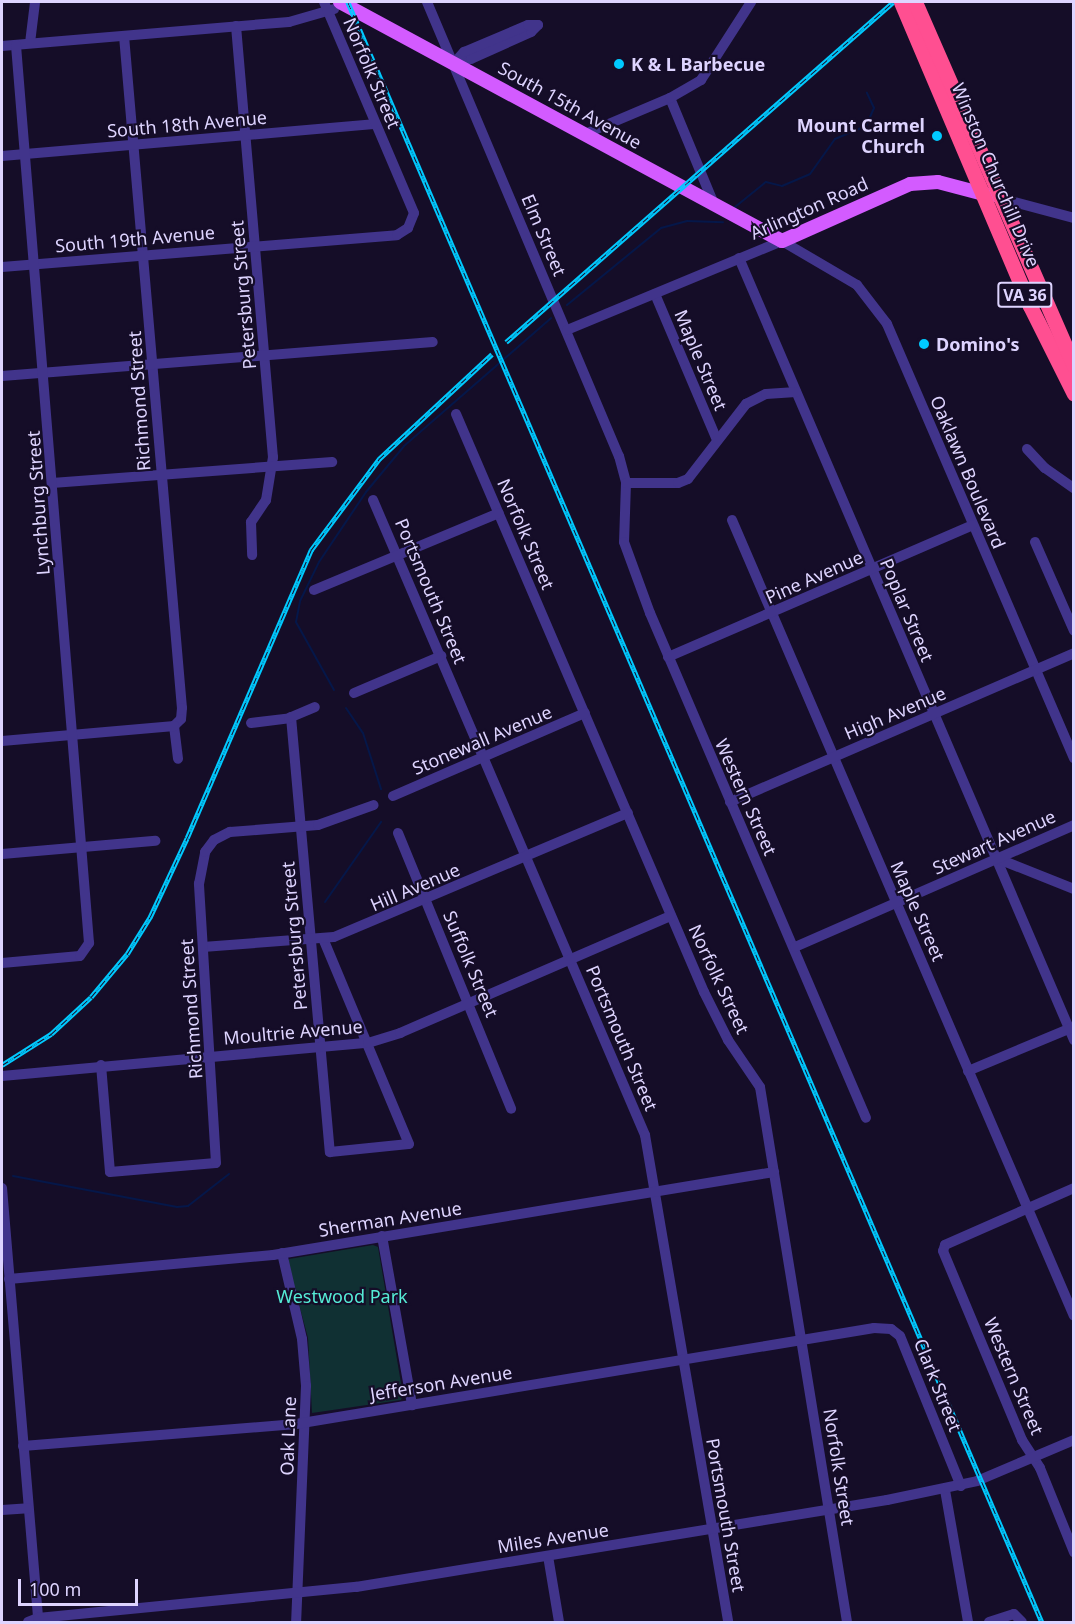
<!DOCTYPE html>
<style>
body{margin:0}
#map{position:relative;width:1075px;height:1624px;overflow:hidden;background:#150d28;font-family:"Noto Sans",sans-serif}
div>[style]{position:absolute}
.green>*{inset:0;background:#103033}
.stream>*{height:2px;margin:-1px;padding:0 1px;transform-origin:1px;border-radius:1px;background:#051749}
.minor>*{height:10px;margin:-5px;padding:0 5px;transform-origin:5px;border-radius:5px;background:#41348b}
.major>*{height:14px;margin:-7px;padding:0 7px;transform-origin:7px;border-radius:7px;background:#d35bff}
.highway>*{height:15px;margin:-7.5px;padding:0 7.5px;transform-origin:7.5px;border-radius:7.5px;background:#ff4f91}
.rail>*{height:4.5px;margin-top:-2.25px;transform-origin:0;background:repeating-linear-gradient(90deg,#150d28 0 7px,#00caff 0 14px);box-sizing:border-box;border-block:2px solid #00caff}
.dots>*{width:16px;height:16px;translate:-50% -50%;box-sizing:border-box;border:3px solid #150d28;border-radius:50%}
span{translate:-50% -50%;white-space:nowrap;text-align:center;line-height:1.15;-webkit-text-stroke:4.5px #150d28;paint-order:stroke}
.shield-label span{padding:2px 4px;background:#150d28;border:2px solid;border-radius:4px;-webkit-text-stroke-width:0}
.shield-label{font-size:16px;color:#ded4ff;font-weight:700}
.poi-label{font-size:18px;color:#ded4ff;font-weight:700}
.left{translate:0 -50%;text-align:left}
.right{translate:-100% -50%;text-align:right}
.street-label{font-size:18px;color:#ded4ff}
.park-label{font-size:18px;color:#55ebd5}
.frame{position:absolute;inset:0;border:3px solid #ded4ff;pointer-events:none}
.scale{position:absolute;left:18px;top:1579px;width:120px;height:27px;box-sizing:border-box;border:3px solid #ded4ff;border-top:0;padding-left:8px;font-size:18px;line-height:21px;white-space:nowrap;color:#ded4ff;-webkit-text-stroke:4px #150d28;paint-order:stroke}
</style>
<div id="map">
<div class="green">
<i style="clip-path:polygon(373px 1245px,378px 1247px,403px 1395px,401px 1400px,312px 1413px,308px 1338px,288px 1263px,289px 1259px)"></i>
</div>
<div class="stream">
<i style="left:735px;top:207px;width:40px;rotate:-39deg"></i>
<i style="left:766px;top:182px;width:16px;rotate:14deg"></i>
<i style="left:782px;top:186px;width:30px;rotate:-23deg"></i>
<i style="left:810px;top:174px;width:43px;rotate:-54.5deg"></i>
<i style="left:835px;top:139px;width:34px;rotate:-23deg"></i>
<i style="left:866px;top:126px;width:20px;rotate:-66deg"></i>
<i style="left:874px;top:108px;width:17px;rotate:-115deg"></i>
<i style="left:567px;top:305px;width:122px;rotate:-39.3deg"></i>
<i style="left:661px;top:228px;width:27px;rotate:-15deg"></i>
<i style="left:687px;top:221px;width:36px;rotate:2deg"></i>
<i style="left:334px;top:690px;width:78px;rotate:-119.2deg"></i>
<i style="left:296px;top:622px;width:21px;rotate:-79deg"></i>
<i style="left:300px;top:601px;width:43px;rotate:-64deg"></i>
<i style="left:319px;top:562px;width:84px;rotate:-56.1deg"></i>
<i style="left:366px;top:492px;width:60px;rotate:-50.4deg"></i>
<i style="left:404px;top:446px;width:195px;rotate:-41deg"></i>
<i style="left:346px;top:708px;width:30px;rotate:56deg"></i>
<i style="left:363px;top:733px;width:59px;rotate:72.2deg"></i>
<i style="left:325px;top:902px;width:98px;rotate:-55deg"></i>
<i style="left:13px;top:1176px;width:167px;rotate:10.7deg"></i>
<i style="left:177px;top:1207px;width:11px;rotate:-5deg"></i>
<i style="left:188px;top:1206px;width:52px;rotate:-38deg"></i>
</div>
<div class="minor">
<i style="left:427px;top:2px;width:493px;rotate:67.1deg"></i>
<i style="left:619px;top:456px;width:28px;rotate:75deg"></i>
<i style="left:626px;top:483px;width:59px;rotate:91.9deg"></i>
<i style="left:624px;top:542px;width:76px;rotate:69.9deg"></i>
<i style="left:650px;top:613px;width:549px;rotate:66.84deg"></i>
<i style="left:236px;top:26px;width:433px;rotate:85.1deg"></i>
<i style="left:273px;top:457px;width:44px;rotate:99.2deg"></i>
<i style="left:266px;top:500px;width:27px;rotate:124deg"></i>
<i style="left:251px;top:522px;width:33px;rotate:88deg"></i>
<i style="left:124px;top:36px;width:674px;rotate:85.07deg"></i>
<i style="left:182px;top:708px;width:11px;rotate:95deg"></i>
<i style="left:181px;top:719px;width:10px;rotate:135deg"></i>
<i style="left:174px;top:726px;width:33px;rotate:83deg"></i>
<i style="left:30px;top:43px;width:41px;rotate:-83deg"></i>
<i style="left:2px;top:46px;width:288px;rotate:-4.8deg"></i>
<i style="left:289px;top:22px;width:47px;rotate:-16.1deg"></i>
<i style="left:455px;top:62px;width:16px;rotate:-11deg"></i>
<i style="left:471px;top:59px;width:66px;rotate:-24.2deg"></i>
<i style="left:531px;top:32px;width:10px;rotate:-45deg"></i>
<i style="left:454px;top:63px;width:15px;rotate:-48deg"></i>
<i style="left:464px;top:52px;width:69px;rotate:-22.9deg"></i>
<i style="left:528px;top:25px;width:10px"></i>
<i style="left:670px;top:98px;width:115px;rotate:67.5deg"></i>
<i style="left:585px;top:134px;width:92px;rotate:-23deg"></i>
<i style="left:670px;top:98px;width:36px;rotate:-30deg"></i>
<i style="left:701px;top:80px;width:93px;rotate:-57.3deg"></i>
<i style="left:2px;top:156px;width:373px;rotate:-4.9deg"></i>
<i style="left:999px;top:198px;width:78px;rotate:14.9deg"></i>
<i style="left:739px;top:258px;width:851px;rotate:66.81deg"></i>
<i style="left:2px;top:267px;width:396px;rotate:-4.6deg"></i>
<i style="left:397px;top:235px;width:13px;rotate:-32deg"></i>
<i style="left:408px;top:228px;width:16px;rotate:-68deg"></i>
<i style="left:414px;top:213px;width:229px;rotate:-113.1deg"></i>
<i style="left:655px;top:294px;width:159px;rotate:67deg"></i>
<i style="left:567px;top:330px;width:233px;rotate:-22.5deg"></i>
<i style="left:782px;top:241px;width:87px;rotate:30.4deg"></i>
<i style="left:857px;top:285px;width:49px;rotate:52.4deg"></i>
<i style="left:887px;top:324px;width:473px;rotate:66.7deg"></i>
<i style="left:2px;top:376px;width:432px;rotate:-4.5deg"></i>
<i style="left:456px;top:414px;width:629px;rotate:66.78deg"></i>
<i style="left:704px;top:992px;width:54px;rotate:63.4deg"></i>
<i style="left:728px;top:1040px;width:57px;rotate:55.8deg"></i>
<i style="left:760px;top:1087px;width:542px;rotate:80.76deg"></i>
<i style="left:1027px;top:449px;width:26px;rotate:47deg"></i>
<i style="left:1045px;top:468px;width:35px;rotate:35deg"></i>
<i style="left:52px;top:483px;width:281px;rotate:-4.3deg"></i>
<i style="left:626px;top:483px;width:52px"></i>
<i style="left:678px;top:483px;width:11px;rotate:-22deg"></i>
<i style="left:688px;top:479px;width:95px;rotate:-52.3deg"></i>
<i style="left:746px;top:404px;width:22px;rotate:-27deg"></i>
<i style="left:766px;top:394px;width:30px;rotate:-4deg"></i>
<i style="left:373px;top:500px;width:691px;rotate:66.81deg"></i>
<i style="left:645px;top:1135px;width:494px;rotate:80.3deg"></i>
<i style="left:732px;top:520px;width:866px;rotate:66.75deg"></i>
<i style="left:1035px;top:542px;width:97px;rotate:66.3deg"></i>
<i style="left:314px;top:590px;width:200px;rotate:-22.6deg"></i>
<i style="left:668px;top:657px;width:332px;rotate:-23.4deg"></i>
<i style="left:354px;top:693px;width:95px;rotate:-23deg"></i>
<i style="left:291px;top:717px;width:437px;rotate:84.9deg"></i>
<i style="left:330px;top:1152px;width:79px;rotate:-5.8deg"></i>
<i style="left:409px;top:1144px;width:223px;rotate:-112.7deg"></i>
<i style="left:251px;top:723px;width:38px;rotate:-7deg"></i>
<i style="left:289px;top:718px;width:28px;rotate:-23deg"></i>
<i style="left:2px;top:741px;width:173px;rotate:-5deg"></i>
<i style="left:393px;top:796px;width:209px;rotate:-23.4deg"></i>
<i style="left:730px;top:802px;width:375px;rotate:-23.4deg"></i>
<i style="left:398px;top:833px;width:298px;rotate:67.7deg"></i>
<i style="left:2px;top:854px;width:154px;rotate:-4.9deg"></i>
<i style="left:996px;top:858px;width:84px;rotate:21.7deg"></i>
<i style="left:203px;top:947px;width:131px;rotate:-4.4deg"></i>
<i style="left:334px;top:937px;width:319px;rotate:-22.9deg"></i>
<i style="left:795px;top:947px;width:305px;rotate:-23.6deg"></i>
<i style="left:2px;top:963px;width:78px;rotate:-5.1deg"></i>
<i style="left:80px;top:956px;width:16px;rotate:-55deg"></i>
<i style="left:89px;top:943px;width:901px;rotate:-94.65deg"></i>
<i style="left:101px;top:1065px;width:107px;rotate:85.2deg"></i>
<i style="left:110px;top:1172px;width:106px;rotate:-4.9deg"></i>
<i style="left:216px;top:1163px;width:280px;rotate:-93.5deg"></i>
<i style="left:199px;top:884px;width:33px;rotate:-79deg"></i>
<i style="left:205px;top:852px;width:15px;rotate:-53deg"></i>
<i style="left:214px;top:840px;width:18px;rotate:-27deg"></i>
<i style="left:230px;top:832px;width:88px;rotate:-4.5deg"></i>
<i style="left:318px;top:825px;width:59px;rotate:-19.7deg"></i>
<i style="left:968px;top:1071px;width:114px;rotate:-22.7deg"></i>
<i style="left:2px;top:1076px;width:367px;rotate:-5.2deg"></i>
<i style="left:368px;top:1043px;width:34px;rotate:-17deg"></i>
<i style="left:400px;top:1033px;width:295px;rotate:-23.4deg"></i>
<i style="left:2px;top:1188px;width:432px;rotate:85.2deg"></i>
<i style="left:1074px;top:1188px;width:141px;rotate:156.2deg"></i>
<i style="left:945px;top:1245px;width:6px;rotate:108deg"></i>
<i style="left:943px;top:1251px;width:205px;rotate:67.3deg"></i>
<i style="left:1022px;top:1440px;width:33px;rotate:57deg"></i>
<i style="left:1040px;top:1468px;width:91px;rotate:68deg"></i>
<i style="left:382px;top:1236px;width:172px;rotate:79.9deg"></i>
<i style="left:282px;top:1253px;width:88px;rotate:76.9deg"></i>
<i style="left:302px;top:1339px;width:47px;rotate:85.1deg"></i>
<i style="left:306px;top:1386px;width:236px;rotate:92.4deg"></i>
<i style="left:9px;top:1279px;width:265px;rotate:-5.2deg"></i>
<i style="left:273px;top:1255px;width:508px;rotate:-9.41deg"></i>
<i style="left:23px;top:1446px;width:274px;rotate:-4.6deg"></i>
<i style="left:296px;top:1424px;width:586px;rotate:-9.43deg"></i>
<i style="left:874px;top:1328px;width:17px;rotate:3deg"></i>
<i style="left:891px;top:1329px;width:11px;rotate:38deg"></i>
<i style="left:900px;top:1336px;width:162px;rotate:67.9deg"></i>
<i style="left:945px;top:1490px;width:134px;rotate:80.1deg"></i>
<i style="left:2px;top:1510px;width:26px;rotate:-4deg"></i>
<i style="left:548px;top:1556px;width:67px;rotate:80.5deg"></i>
<i style="left:28px;top:1622px;width:11px;rotate:-22deg"></i>
<i style="left:38px;top:1618px;width:320px;rotate:-5.6deg"></i>
<i style="left:356px;top:1587px;width:538px;rotate:-9.3deg"></i>
<i style="left:887px;top:1500px;width:92px;rotate:-11.9deg"></i>
<i style="left:977px;top:1481px;width:105px;rotate:-22.9deg"></i>
<i style="left:989px;top:1622px;width:26px;rotate:-18deg"></i>
<i style="left:1014px;top:1614px;width:11px;rotate:45deg"></i>
</div>
<div class="major">
<i style="left:340px;top:2px;width:502px;rotate:28.4deg"></i>
<i style="left:782px;top:241px;width:140px;rotate:-24deg"></i>
<i style="left:910px;top:184px;width:28px;rotate:-4deg"></i>
<i style="left:938px;top:182px;width:55px;rotate:14.8deg"></i>
</div>
<div class="highway">
<i style="left:901px;top:2px;width:330px;rotate:67deg"></i>
<i style="left:1030px;top:306px;width:98px;rotate:63.4deg"></i>
<i style="left:915px;top:2px;width:397px;rotate:66.4deg"></i>
</div>
<div class="rail">
<i style="left:348px;top:2px;width:1762px;rotate:66.81deg"></i>
<i style="left:506px;top:342px;width:515px;rotate:-41.3deg"></i>
<i style="left:2px;top:1065px;width:58px;rotate:-32.3deg"></i>
<i style="left:51px;top:1034px;width:54px;rotate:-42.8deg"></i>
<i style="left:91px;top:997px;width:56px;rotate:-50.1deg"></i>
<i style="left:127px;top:954px;width:44px;rotate:-58.1deg"></i>
<i style="left:150px;top:917px;width:87px;rotate:-64.9deg"></i>
<i style="left:187px;top:838px;width:314px;rotate:-66.7deg"></i>
<i style="left:311px;top:550px;width:114px;rotate:-53.2deg"></i>
<i style="left:379px;top:459px;width:154px;rotate:-42.9deg"></i>
</div>
<div class="dots">
<i style="left:619px;top:64px;background:#00caff"></i>
<i style="left:937px;top:136px;background:#00caff"></i>
<i style="left:924px;top:344px;background:#00caff"></i>
</div>
<div class="shield-label">
<span style="left:1025px;top:295px">VA 36</span>
</div>
<div class="poi-label">
<span class="left" style="left:631px;top:64px">K &amp; L Barbecue</span>
<span class="right" style="left:925px;top:136px">Mount Carmel<br>Church</span>
<span class="left" style="left:936px;top:344px">Domino's</span>
</div>
<div class="street-label">
<span style="left:372px;top:73px;rotate:67deg">Norfolk Street</span>
<span style="left:570px;top:105px;rotate:29deg">South 15th Avenue</span>
<span style="left:187px;top:124px;rotate:-5deg">South 18th Avenue</span>
<span style="left:996px;top:175px;rotate:67deg">Winston Churchill Drive</span>
<span style="left:809px;top:208px;rotate:-24deg">Arlington Road</span>
<span style="left:544px;top:235px;rotate:67deg">Elm Street</span>
<span style="left:135px;top:239px;rotate:-5deg">South 19th Avenue</span>
<span style="left:243px;top:295px;rotate:-95deg">Petersburg Street</span>
<span style="left:701px;top:360px;rotate:67deg">Maple Street</span>
<span style="left:139px;top:401px;rotate:-94deg">Richmond Street</span>
<span style="left:968px;top:472px;rotate:67deg">Oaklawn Boulevard</span>
<span style="left:38px;top:503px;rotate:-94deg">Lynchburg Street</span>
<span style="left:526px;top:534px;rotate:67deg">Norfolk Street</span>
<span style="left:814px;top:577px;rotate:-24deg">Pine Avenue</span>
<span style="left:431px;top:591px;rotate:67deg">Portsmouth Street</span>
<span style="left:907px;top:610px;rotate:67deg">Poplar Street</span>
<span style="left:895px;top:713px;rotate:-23deg">High Avenue</span>
<span style="left:482px;top:740px;rotate:-23deg">Stonewall Avenue</span>
<span style="left:746px;top:797px;rotate:66deg">Western Street</span>
<span style="left:994px;top:842px;rotate:-24deg">Stewart Avenue</span>
<span style="left:415px;top:887px;rotate:-23deg">Hill Avenue</span>
<span style="left:918px;top:911px;rotate:66deg">Maple Street</span>
<span style="left:294px;top:936px;rotate:-95deg">Petersburg Street</span>
<span style="left:471px;top:964px;rotate:67deg">Suffolk Street</span>
<span style="left:719px;top:979px;rotate:65deg">Norfolk Street</span>
<span style="left:191px;top:1009px;rotate:-94deg">Richmond Street</span>
<span style="left:293px;top:1032px;rotate:-5deg">Moultrie Avenue</span>
<span style="left:622px;top:1038px;rotate:67deg">Portsmouth Street</span>
<span style="left:390px;top:1219px;rotate:-9deg">Sherman Avenue</span>
<span style="left:1014px;top:1376px;rotate:67deg">Western Street</span>
<span style="left:441px;top:1383px;rotate:-9deg">Jefferson Avenue</span>
<span style="left:938px;top:1385px;rotate:68deg">Clark Street</span>
<span style="left:288px;top:1436px;rotate:-88deg">Oak Lane</span>
<span style="left:839px;top:1467px;rotate:81deg">Norfolk Street</span>
<span style="left:726px;top:1515px;rotate:80deg">Portsmouth Street</span>
<span style="left:553px;top:1538px;rotate:-9deg">Miles Avenue</span>
</div>
<div class="park-label">
<span style="left:342px;top:1296px">Westwood Park</span>
</div>
<div class="frame"></div>
<div class="scale">100 m</div>
</div>
